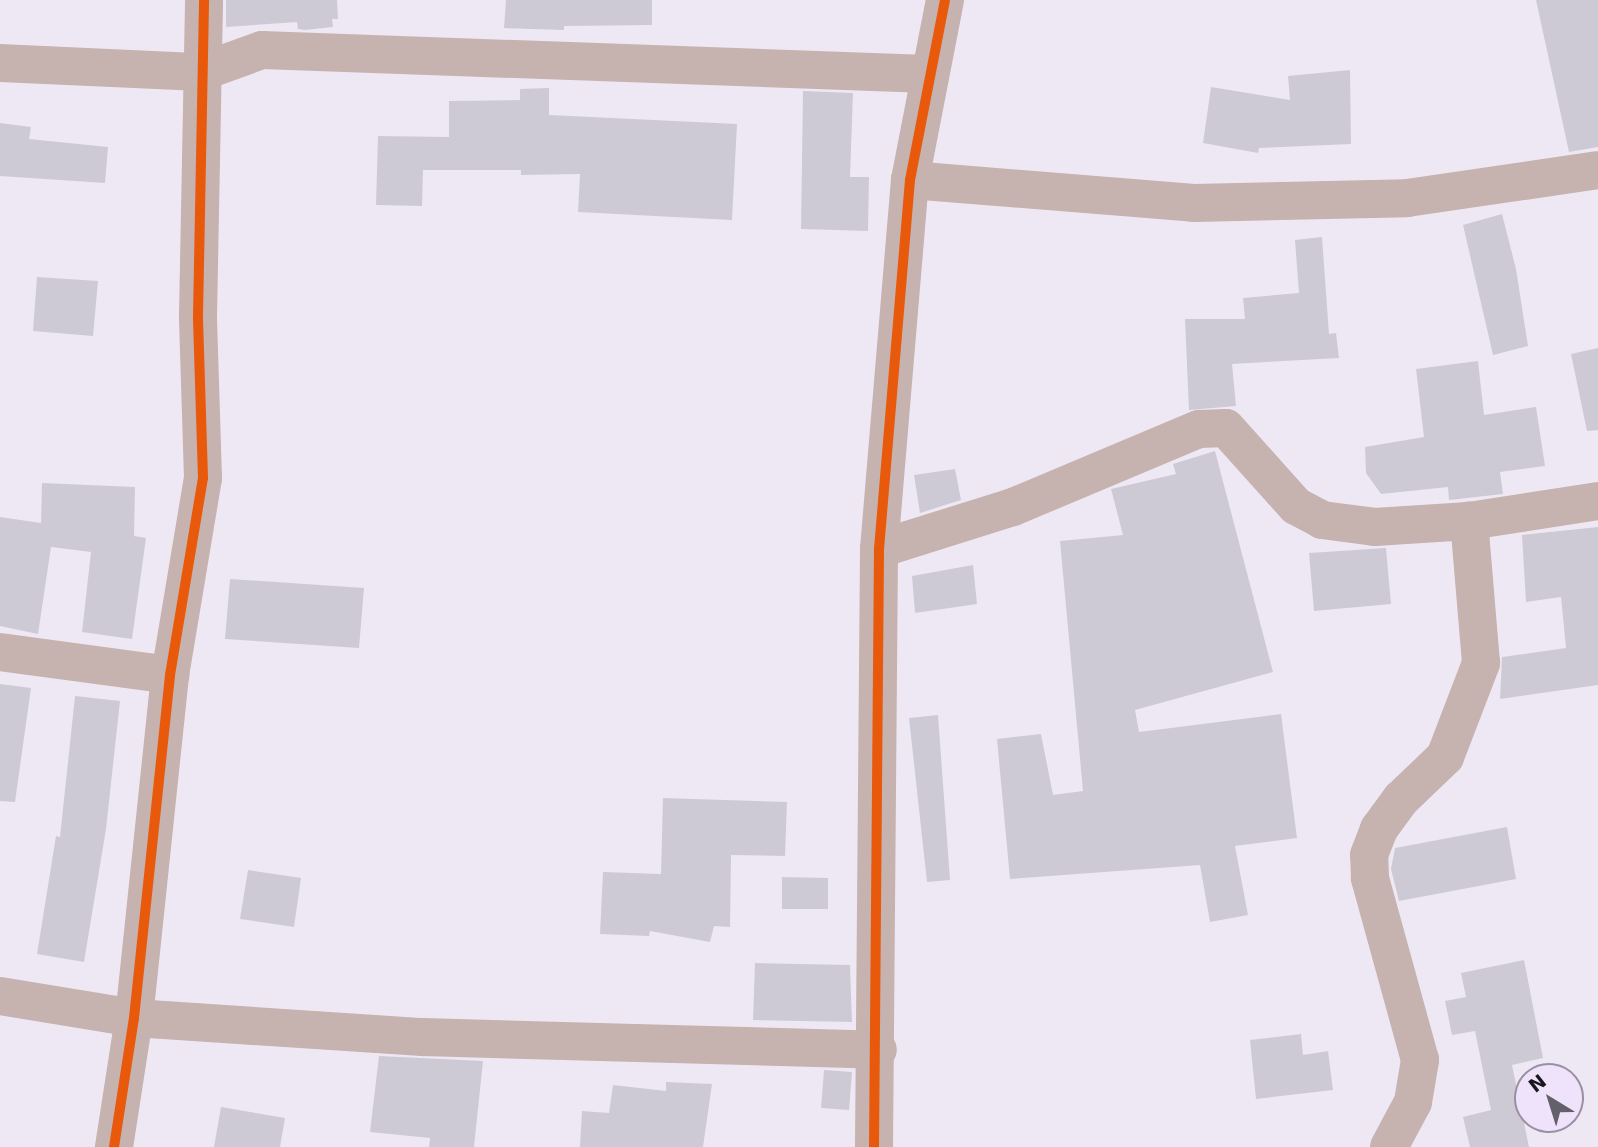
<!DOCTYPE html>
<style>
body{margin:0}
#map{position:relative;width:1598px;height:1147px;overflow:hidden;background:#eee8f5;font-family:"DejaVu Sans",sans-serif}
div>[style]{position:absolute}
.building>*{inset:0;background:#cecad5}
.minor>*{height:38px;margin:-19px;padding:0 19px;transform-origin:19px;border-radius:19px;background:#c6b2ae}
.cycleway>*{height:10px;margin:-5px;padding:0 5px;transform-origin:5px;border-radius:5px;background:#e8590c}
span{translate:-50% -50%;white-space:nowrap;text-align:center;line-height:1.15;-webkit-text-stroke:7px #eee3fa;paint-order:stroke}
.north{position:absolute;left:1514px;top:1063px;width:70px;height:70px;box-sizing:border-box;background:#eee3fa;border:2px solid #9991a2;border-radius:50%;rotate:322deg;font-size:19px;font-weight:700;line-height:28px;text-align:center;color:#1a161e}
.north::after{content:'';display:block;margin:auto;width:24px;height:32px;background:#646069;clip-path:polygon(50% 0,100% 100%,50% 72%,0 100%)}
</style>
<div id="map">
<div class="building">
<i style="clip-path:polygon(226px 0,337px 0,338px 19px,332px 19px,333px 27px,305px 30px,298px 29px,297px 22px,226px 27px)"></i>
<i style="clip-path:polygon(506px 0,652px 0,652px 25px,564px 26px,564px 30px,504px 28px)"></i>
<i style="clip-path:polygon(1536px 0,1598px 0,1598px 147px,1569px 152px)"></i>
<i style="clip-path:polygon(1350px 70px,1351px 144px,1259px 148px,1258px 153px,1203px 143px,1211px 87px,1290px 100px,1288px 76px)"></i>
<i style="clip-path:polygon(549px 88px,549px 115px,737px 124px,732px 220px,578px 212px,580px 174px,521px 175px,521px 170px,423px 170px,422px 206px,376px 205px,378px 136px,449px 137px,449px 101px,520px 100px,520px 89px)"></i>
<i style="clip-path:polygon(803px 91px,853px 93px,850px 177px,869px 177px,868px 231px,801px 229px)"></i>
<i style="clip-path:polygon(0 123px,31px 127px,29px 139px,108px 147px,105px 183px,0 176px)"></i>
<i style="clip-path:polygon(1502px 214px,1516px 269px,1528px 346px,1493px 355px,1463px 225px)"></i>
<i style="clip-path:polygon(1322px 237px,1329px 334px,1336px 333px,1339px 358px,1232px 364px,1236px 406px,1189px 410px,1185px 319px,1245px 319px,1243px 298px,1299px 293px,1295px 240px)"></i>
<i style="clip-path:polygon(37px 277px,98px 281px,93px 336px,33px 331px)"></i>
<i style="clip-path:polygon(1598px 348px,1598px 430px,1587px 431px,1571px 354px)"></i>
<i style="clip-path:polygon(1478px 361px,1484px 415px,1536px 407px,1545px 466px,1500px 472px,1503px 494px,1449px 500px,1448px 487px,1381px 494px,1366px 473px,1365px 447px,1424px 437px,1416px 369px)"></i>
<i style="clip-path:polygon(1215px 451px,1273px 672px,1135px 710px,1139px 732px,1281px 714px,1297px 838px,1235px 846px,1248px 915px,1210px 922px,1200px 865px,1010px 879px,997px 739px,1041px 734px,1053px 795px,1083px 791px,1060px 541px,1123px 535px,1111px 489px,1176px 474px,1173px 464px)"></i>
<i style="clip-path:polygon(955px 469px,961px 500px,920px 513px,914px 475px)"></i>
<i style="clip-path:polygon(42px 483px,135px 487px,134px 536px,146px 538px,132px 639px,82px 632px,91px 552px,51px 547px,38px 634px,0 626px,0 517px,41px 523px)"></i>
<i style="clip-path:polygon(1598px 527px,1598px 685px,1500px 699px,1502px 657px,1566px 648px,1561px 597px,1526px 602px,1522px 535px)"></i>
<i style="clip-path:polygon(1386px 548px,1391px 604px,1314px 611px,1309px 553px)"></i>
<i style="clip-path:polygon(973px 565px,977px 604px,915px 613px,912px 576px)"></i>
<i style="clip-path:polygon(230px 579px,364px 588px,359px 648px,225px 639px)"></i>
<i style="clip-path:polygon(0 684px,31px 688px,15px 802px,0 801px)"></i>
<i style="clip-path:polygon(75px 696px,120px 701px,106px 829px,84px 962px,37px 954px,56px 836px,60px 837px)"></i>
<i style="clip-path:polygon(938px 715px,950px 880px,927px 882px,909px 718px)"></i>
<i style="clip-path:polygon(663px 798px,787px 802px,785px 856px,731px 855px,730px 927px,714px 926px,710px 942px,650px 931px,649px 936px,600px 934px,603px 872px,661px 874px)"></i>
<i style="clip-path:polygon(1507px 827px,1516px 879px,1399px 901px,1391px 869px,1395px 848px)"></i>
<i style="clip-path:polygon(248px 870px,301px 878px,294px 927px,240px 919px)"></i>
<i style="clip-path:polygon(782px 877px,828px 878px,828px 909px,782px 909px)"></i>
<i style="clip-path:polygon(1524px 960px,1543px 1058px,1512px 1065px,1529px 1147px,1470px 1147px,1463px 1117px,1491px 1110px,1475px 1031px,1452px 1035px,1445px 1001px,1466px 997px,1461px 973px)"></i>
<i style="clip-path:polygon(755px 963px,850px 965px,852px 1022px,753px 1020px)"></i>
<i style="clip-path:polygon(1301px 1034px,1303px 1055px,1328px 1051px,1333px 1090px,1256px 1099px,1250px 1040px)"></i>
<i style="clip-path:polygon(379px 1056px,483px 1061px,474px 1147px,429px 1147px,430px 1138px,370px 1132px)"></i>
<i style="clip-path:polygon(824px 1070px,852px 1072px,849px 1110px,821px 1108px)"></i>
<i style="clip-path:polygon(666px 1082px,712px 1084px,703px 1147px,580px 1147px,582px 1111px,609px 1113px,613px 1085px,666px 1091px)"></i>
<i style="clip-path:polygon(221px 1107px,285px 1118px,280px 1147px,214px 1147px)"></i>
</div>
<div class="minor">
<i style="left:0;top:63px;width:201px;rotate:2.6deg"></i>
<i style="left:201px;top:72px;width:65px;rotate:-19.8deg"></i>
<i style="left:262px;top:50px;width:666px;rotate:2.06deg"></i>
<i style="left:910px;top:180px;width:285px;rotate:4.6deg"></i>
<i style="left:1194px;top:203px;width:213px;rotate:-1.3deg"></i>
<i style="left:1407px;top:198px;width:193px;rotate:-8.3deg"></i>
<i style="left:879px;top:549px;width:140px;rotate:-17.4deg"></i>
<i style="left:1013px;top:507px;width:202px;rotate:-22.8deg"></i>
<i style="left:1199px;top:429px;width:27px;rotate:-2deg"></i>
<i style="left:1226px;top:428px;width:105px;rotate:48.1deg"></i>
<i style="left:1296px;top:506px;width:30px;rotate:28deg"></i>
<i style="left:1322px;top:520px;width:53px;rotate:7.5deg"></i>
<i style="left:1375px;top:527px;width:94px;rotate:-3.7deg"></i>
<i style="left:1469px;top:521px;width:131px;rotate:-8.8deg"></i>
<i style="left:0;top:652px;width:172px;rotate:7.7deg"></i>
<i style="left:0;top:996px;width:136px;rotate:9.3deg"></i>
<i style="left:134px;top:1018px;width:289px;rotate:3.8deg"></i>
<i style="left:422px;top:1037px;width:456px;rotate:1.6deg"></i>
<i style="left:114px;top:1147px;width:131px;rotate:-81.2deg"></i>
<i style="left:134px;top:1018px;width:345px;rotate:-84deg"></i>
<i style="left:170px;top:675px;width:200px;rotate:-80.5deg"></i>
<i style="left:203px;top:478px;width:162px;rotate:-91.8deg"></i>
<i style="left:198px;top:316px;width:316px;rotate:-88.9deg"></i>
<i style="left:874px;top:1147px;width:598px;rotate:-89.52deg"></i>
<i style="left:879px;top:549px;width:370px;rotate:-85.2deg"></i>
<i style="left:910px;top:180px;width:183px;rotate:-79deg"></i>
<i style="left:1389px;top:1147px;width:51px;rotate:-61.9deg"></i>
<i style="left:1413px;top:1102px;width:43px;rotate:-80.5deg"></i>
<i style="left:1420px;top:1060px;width:189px;rotate:-105.4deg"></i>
<i style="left:1370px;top:878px;width:23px;rotate:-92deg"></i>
<i style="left:1369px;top:855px;width:28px;rotate:-69deg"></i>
<i style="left:1379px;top:829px;width:37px;rotate:-54deg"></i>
<i style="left:1401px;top:799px;width:61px;rotate:-43.7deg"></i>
<i style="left:1445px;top:757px;width:101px;rotate:-69deg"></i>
<i style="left:1481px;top:663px;width:143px;rotate:-94.8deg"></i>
</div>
<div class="cycleway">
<i style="left:114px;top:1147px;width:131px;rotate:-81.2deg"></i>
<i style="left:134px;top:1018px;width:345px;rotate:-84deg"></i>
<i style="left:170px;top:675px;width:200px;rotate:-80.5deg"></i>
<i style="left:203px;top:478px;width:162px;rotate:-91.8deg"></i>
<i style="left:198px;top:316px;width:316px;rotate:-88.9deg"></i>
<i style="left:874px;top:1147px;width:598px;rotate:-89.52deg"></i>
<i style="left:879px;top:549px;width:370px;rotate:-85.2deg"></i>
<i style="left:910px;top:180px;width:183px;rotate:-79deg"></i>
</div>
<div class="north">N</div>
</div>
